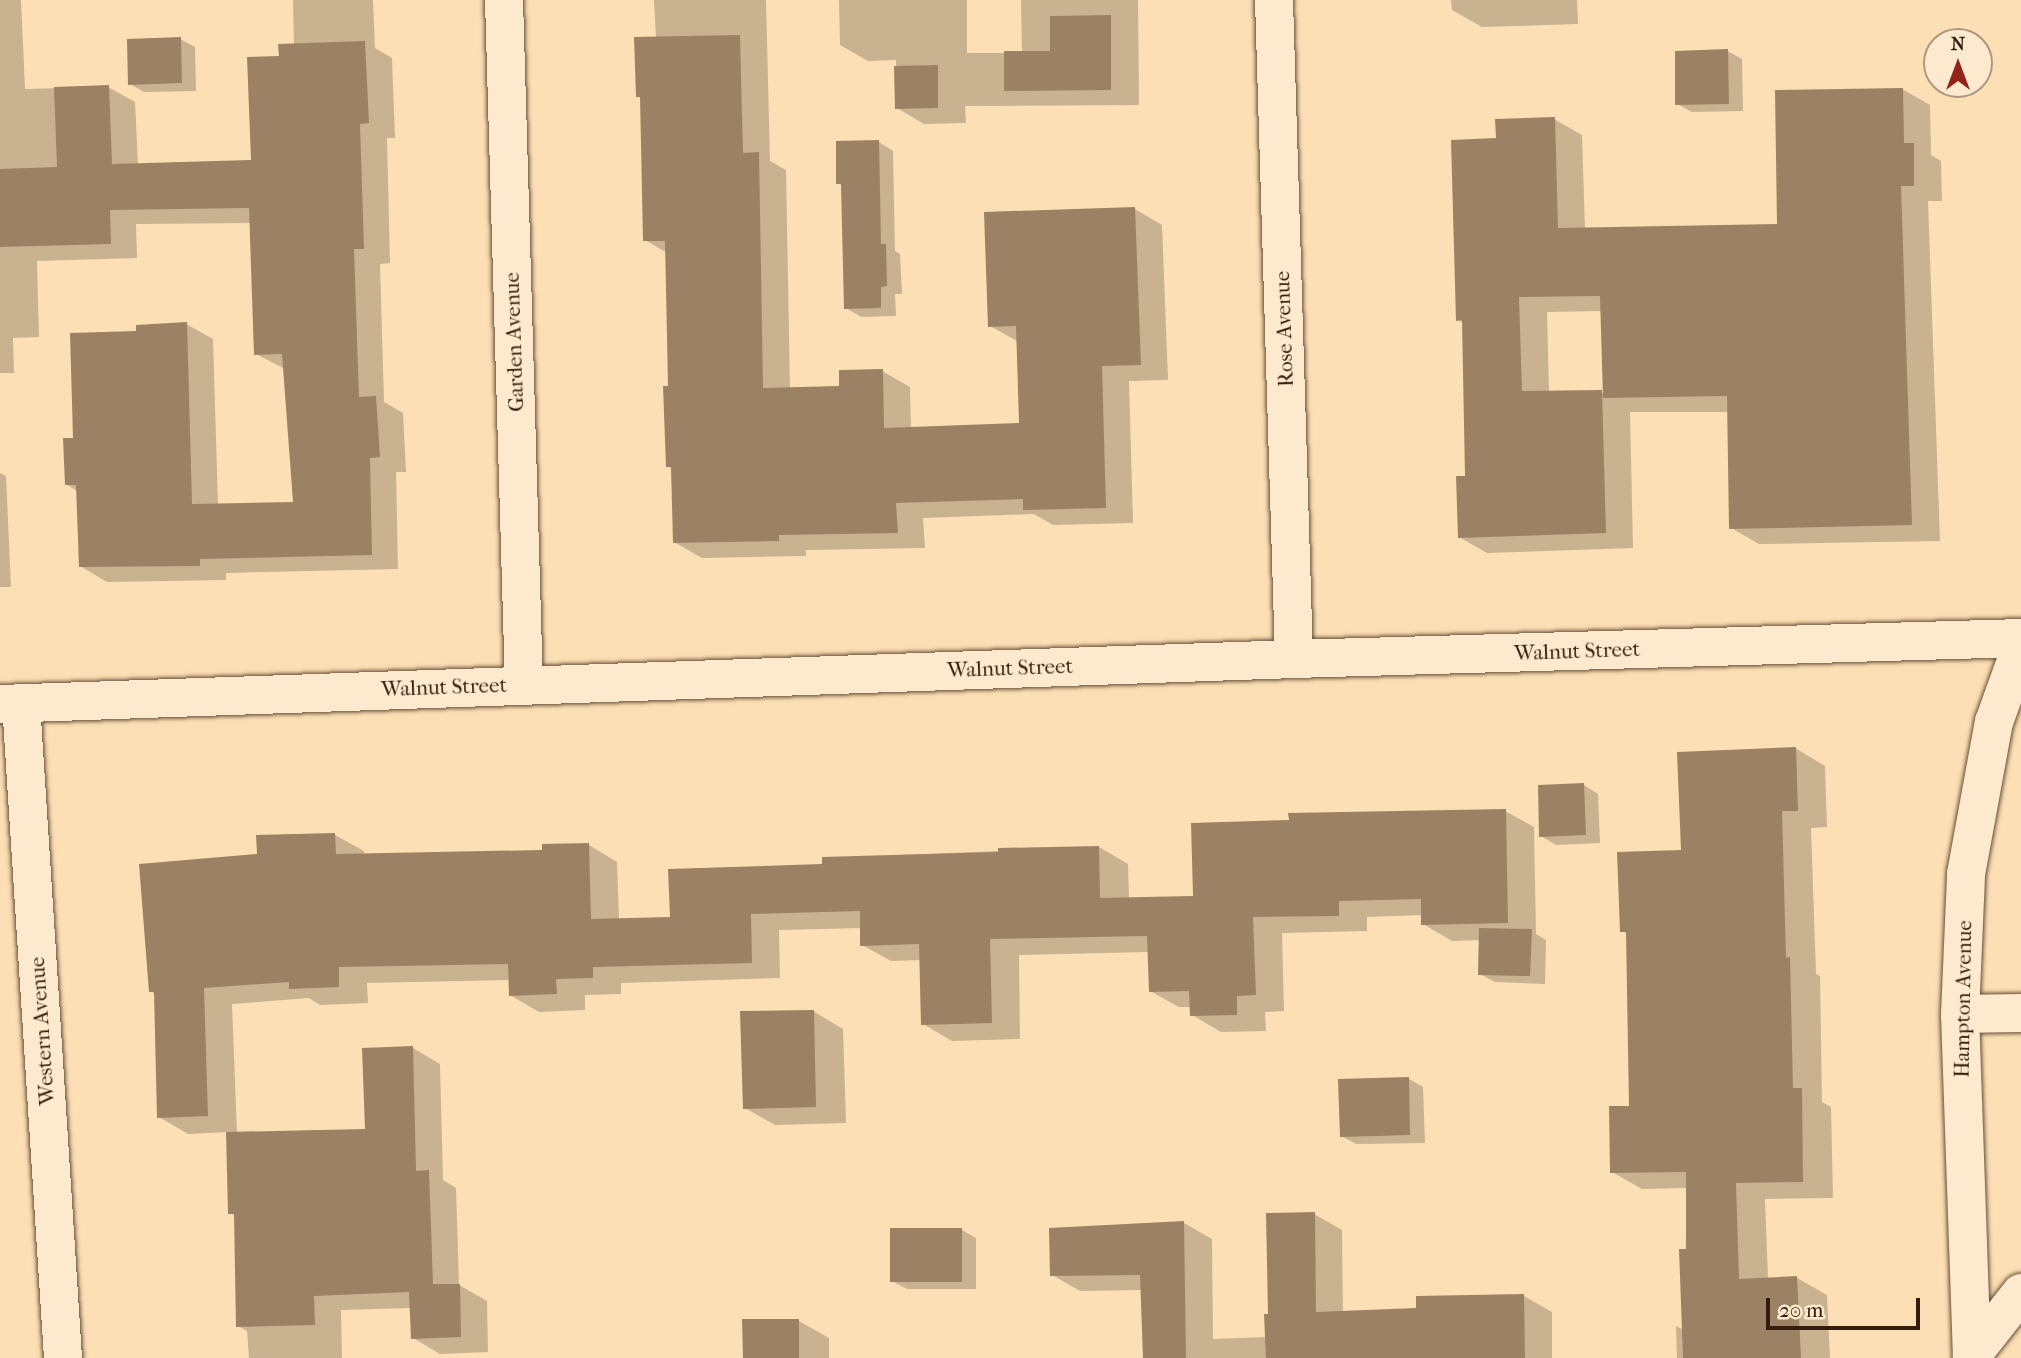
<!DOCTYPE html>
<style>
body{margin:0}
#map{position:relative;width:2021px;height:1358px;overflow:hidden;background:#fcdfb4;font-family:"IM FELL French Canon",serif}
div>[style]{position:absolute}
.shadow>*{inset:0;background:#0003}
.building>*{inset:0;background:#9c8264}
.roads{filter:drop-shadow(0 0 2px #664e37) drop-shadow(0 0 2px #664e37)}
.minor>*{height:38px;margin:-19px;padding:0 19px;transform-origin:19px;border-radius:19px;background:#fdeace}
span{translate:-50% -50%;white-space:nowrap;text-align:center;line-height:1.15;-webkit-text-stroke:6px #fdeace;paint-order:stroke}
.street-label{font-size:21px;color:#341d0d}
.north{position:absolute;left:1923px;top:28px;width:70px;height:70px;box-sizing:border-box;background:#fdeace;border:2px solid #ad9881;border-radius:50%;rotate:0deg;font-size:19px;font-weight:700;line-height:28px;text-align:center;color:#341d0d}
.north::after{content:'';display:block;margin:auto;width:24px;height:32px;background:#8f2418;clip-path:polygon(50% 0,100% 100%,50% 72%,0 100%)}
.scale{position:absolute;left:1766px;top:1298px;width:154px;height:32px;box-sizing:border-box;border:4px solid #341d0d;border-top:0;padding-left:9px;font-size:21px;line-height:24px;white-space:nowrap;color:#341d0d;-webkit-text-stroke:5px #fdeace;paint-order:stroke}
</style>
<div id="map">
<div class="shadow">
<i style="clip-path:polygon(0 0,21px 0,25px 89px,108px 87px,135px 102px,138px 165px,253px 161px,280px 58px,294px 45px,293px 0,373px 0,375px 48px,392px 58px,395px 138px,387px 138px,390px 263px,380px 264px,384px 402px,403px 413px,406px 472px,396px 472px,398px 569px,226px 573px,226px 580px,107px 582px,80px 566px,77px 491px,66px 484px,74px 440px,138px 333px,186px 324px,213px 339px,218px 505px,295px 503px,285px 369px,256px 354px,251px 223px,136px 224px,137px 258px,37px 261px,39px 337px,13px 338px,14px 373px,0 373px)"></i>
<i style="clip-path:polygon(654px 0,766px 0,770px 161px,786px 170px,790px 389px,841px 388px,882px 371px,910px 387px,911px 429px,1021px 425px,1019px 342px,990px 326px,1135px 209px,1162px 225px,1168px 380px,1129px 381px,1133px 523px,1053px 525px,1034px 514px,923px 518px,925px 548px,806px 550px,806px 556px,702px 558px,674px 542px,673px 469px,667px 466px,670px 388px,667px 253px,645px 240px,642px 99px,637px 96px,656px 38px)"></i>
<i style="clip-path:polygon(839px 0,967px 0,967px 53px,1022px 53px,1021px 0,1138px 0,1139px 105px,965px 106px,966px 123px,924px 124px,897px 108px,896px 60px,868px 61px,840px 45px)"></i>
<i style="clip-path:polygon(1451px 0,1577px 0,1578px 24px,1482px 27px,1452px 10px)"></i>
<i style="clip-path:polygon(180px 39px,195px 47px,196px 91px,144px 92px,130px 84px)"></i>
<i style="clip-path:polygon(1727px 51px,1742px 59px,1743px 111px,1692px 112px,1677px 104px)"></i>
<i style="clip-path:polygon(evenodd,1902px 89px,1930px 105px,1931px 155px,1941px 161px,1942px 201px,1928px 201px,1940px 541px,1759px 544px,1731px 528px,1729px 412px,1630px 412px,1633px 548px,1487px 553px,1459px 537px,1467px 477px,1464px 323px,1457px 320px,1498px 140px,1554px 119px,1582px 135px,1585px 229px,1779px 225px,1902px 89px,1602px 311px,1604px 393px,1549px 393px,1547px 312px,1602px 311px)"></i>
<i style="clip-path:polygon(879px 142px,893px 151px,895px 251px,900px 254px,902px 294px,895px 294px,896px 316px,861px 317px,846px 308px,843px 186px,838px 183px)"></i>
<i style="clip-path:polygon(0 473px,6px 476px,11px 587px,0 587px)"></i>
<i style="clip-path:polygon(1795px 748px,1825px 766px,1827px 827px,1811px 828px,1816px 974px,1820px 976px,1822px 1102px,1831px 1107px,1833px 1198px,1765px 1199px,1768px 1279px,1797px 1278px,1827px 1295px,1830px 1358px,1677px 1358px,1676px 1326px,1684px 1330px,1687px 1188px,1642px 1189px,1612px 1172px,1631px 1108px,1628px 934px,1622px 931px,1683px 851px)"></i>
<i style="clip-path:polygon(1584px 785px,1598px 794px,1600px 843px,1556px 845px,1541px 836px)"></i>
<i style="clip-path:polygon(1505px 811px,1534px 827px,1536px 934px,1546px 940px,1545px 984px,1495px 982px,1480px 974px,1481px 940px,1452px 941px,1423px 924px,1423px 915px,1367px 917px,1367px 931px,1282px 933px,1284px 1011px,1265px 1012px,1266px 1031px,1221px 1032px,1192px 1015px,1192px 1007px,1179px 1007px,1150px 991px,1149px 952px,1019px 955px,1020px 1039px,952px 1041px,923px 1024px,921px 960px,891px 961px,862px 945px,862px 928px,779px 930px,780px 978px,621px 983px,621px 994px,585px 995px,585px 1010px,539px 1012px,510px 995px,510px 980px,367px 983px,368px 1003px,320px 1005px,309px 998px,232px 1004px,237px 1133px,367px 1131px,413px 1048px,440px 1064px,443px 1180px,456px 1188px,459px 1285px,487px 1301px,488px 1352px,440px 1354px,413px 1338px,411px 1308px,341px 1310px,342px 1358px,249px 1358px,247px 1331px,238px 1326px,236px 1216px,230px 1213px,228px 1132px,188px 1134px,159px 1117px,156px 995px,151px 991px,259px 856px,335px 835px,364px 851px,364px 855px,544px 852px,589px 845px,617px 862px,619px 920px,672px 919px,824px 866px,824px 858px,1099px 847px,1128px 864px,1129px 899px,1194px 898px)"></i>
<i style="clip-path:polygon(813px 1011px,843px 1029px,846px 1123px,775px 1125px,745px 1108px)"></i>
<i style="clip-path:polygon(1409px 1079px,1423px 1087px,1425px 1143px,1356px 1144px,1341px 1136px)"></i>
<i style="clip-path:polygon(1314px 1214px,1342px 1230px,1343px 1313px,1418px 1309px,1524px 1296px,1552px 1312px,1552px 1358px,1145px 1358px,1142px 1290px,1080px 1291px,1052px 1275px,1184px 1223px,1212px 1239px,1213px 1339px,1266px 1337px,1270px 1316px)"></i>
<i style="clip-path:polygon(962px 1230px,976px 1238px,976px 1289px,907px 1289px,892px 1281px)"></i>
<i style="clip-path:polygon(799px 1321px,829px 1338px,829px 1358px,744px 1358px)"></i>
</div>
<div class="building">
<i style="clip-path:polygon(1111px 15px,1111px 90px,1004px 91px,1004px 51px,1050px 51px,1050px 16px)"></i>
<i style="clip-path:polygon(740px 35px,743px 153px,759px 152px,763px 388px,839px 386px,839px 370px,883px 369px,884px 428px,1019px 423px,1016px 326px,988px 327px,984px 212px,1135px 207px,1141px 365px,1102px 366px,1106px 508px,1023px 510px,1023px 499px,896px 503px,898px 533px,779px 535px,779px 541px,673px 543px,671px 467px,666px 467px,663px 386px,668px 386px,665px 241px,643px 241px,640px 97px,636px 97px,634px 37px)"></i>
<i style="clip-path:polygon(181px 37px,182px 83px,128px 85px,127px 39px)"></i>
<i style="clip-path:polygon(365px 41px,369px 123px,360px 124px,364px 249px,354px 249px,359px 397px,376px 396px,380px 457px,370px 458px,372px 555px,200px 559px,200px 566px,79px 567px,76px 485px,65px 485px,63px 438px,73px 438px,70px 333px,136px 331px,136px 325px,187px 322px,192px 504px,293px 502px,282px 354px,254px 355px,249px 208px,110px 210px,111px 244px,0 247px,0 169px,57px 167px,54px 87px,109px 85px,112px 164px,251px 160px,247px 57px,279px 56px,278px 44px)"></i>
<i style="clip-path:polygon(1728px 49px,1729px 104px,1675px 105px,1675px 51px)"></i>
<i style="clip-path:polygon(938px 65px,938px 108px,895px 109px,894px 66px)"></i>
<i style="clip-path:polygon(1903px 88px,1904px 143px,1914px 143px,1914px 186px,1901px 186px,1912px 525px,1729px 529px,1727px 396px,1603px 398px,1600px 296px,1519px 297px,1522px 391px,1602px 390px,1606px 533px,1458px 538px,1456px 476px,1465px 476px,1462px 320px,1456px 321px,1451px 140px,1496px 138px,1495px 119px,1555px 117px,1558px 228px,1777px 224px,1775px 90px)"></i>
<i style="clip-path:polygon(879px 140px,881px 244px,886px 244px,887px 286px,881px 287px,881px 308px,844px 309px,841px 184px,836px 184px,836px 141px)"></i>
<i style="clip-path:polygon(1796px 747px,1798px 811px,1782px 811px,1786px 958px,1790px 957px,1793px 1088px,1802px 1088px,1803px 1182px,1736px 1183px,1739px 1279px,1797px 1276px,1801px 1358px,1683px 1358px,1679px 1249px,1686px 1249px,1686px 1172px,1610px 1173px,1609px 1106px,1629px 1106px,1626px 932px,1620px 932px,1617px 852px,1681px 850px,1677px 752px)"></i>
<i style="clip-path:polygon(1584px 783px,1586px 835px,1539px 837px,1538px 785px)"></i>
<i style="clip-path:polygon(1506px 809px,1508px 923px,1421px 925px,1421px 899px,1339px 901px,1339px 916px,1253px 917px,1256px 995px,1237px 996px,1237px 1015px,1190px 1016px,1189px 991px,1149px 992px,1147px 936px,990px 939px,992px 1023px,921px 1025px,919px 944px,860px 946px,860px 911px,751px 914px,752px 963px,593px 967px,593px 978px,556px 979px,557px 994px,509px 996px,508px 964px,339px 967px,339px 987px,289px 989px,289px 982px,204px 988px,208px 1116px,157px 1118px,154px 992px,149px 992px,139px 864px,257px 854px,256px 835px,335px 833px,336px 854px,542px 850px,542px 844px,589px 843px,591px 919px,670px 917px,668px 869px,822px 864px,822px 857px,998px 852px,998px 848px,1099px 846px,1100px 898px,1193px 896px,1191px 823px,1289px 820px,1288px 813px)"></i>
<i style="clip-path:polygon(1479px 928px,1532px 929px,1530px 976px,1478px 975px)"></i>
<i style="clip-path:polygon(814px 1010px,816px 1107px,743px 1109px,740px 1011px)"></i>
<i style="clip-path:polygon(413px 1046px,416px 1171px,429px 1170px,433px 1284px,460px 1284px,461px 1337px,411px 1339px,409px 1292px,314px 1296px,315px 1325px,236px 1327px,234px 1214px,228px 1214px,226px 1132px,365px 1129px,362px 1048px)"></i>
<i style="clip-path:polygon(1409px 1077px,1410px 1135px,1340px 1137px,1338px 1079px)"></i>
<i style="clip-path:polygon(1315px 1212px,1316px 1312px,1416px 1308px,1416px 1296px,1524px 1294px,1525px 1358px,1266px 1358px,1264px 1314px,1268px 1314px,1266px 1213px)"></i>
<i style="clip-path:polygon(1184px 1221px,1186px 1358px,1143px 1358px,1140px 1275px,1050px 1276px,1049px 1228px)"></i>
<i style="clip-path:polygon(890px 1228px,962px 1228px,962px 1282px,890px 1282px)"></i>
<i style="clip-path:polygon(742px 1319px,799px 1319px,799px 1358px,743px 1358px)"></i>
</div>
<div class="roads">
<div class="minor">
<i style="left:504px;top:0;width:684px;rotate:88.33deg"></i>
<i style="left:1274px;top:0;width:659px;rotate:88.26deg"></i>
<i style="left:21px;top:703px;width:656px;rotate:86.33deg"></i>
<i style="left:0;top:704px;width:1295px;rotate:-1.99deg"></i>
<i style="left:1294px;top:659px;width:727px;rotate:-1.65deg"></i>
<i style="left:1960px;top:1014px;width:61px;rotate:-0.9deg"></i>
<i style="left:1972px;top:1355px;width:79px;rotate:-51.7deg"></i>
<i style="left:1972px;top:1358px;width:344px;rotate:-92deg"></i>
<i style="left:1960px;top:1014px;width:140px;rotate:-87.5deg"></i>
<i style="left:1966px;top:874px;width:155px;rotate:-79.6deg"></i>
<i style="left:1994px;top:722px;width:80px;rotate:-70.2deg"></i>
</div>
</div>
<div class="street-label">
<span style="left:1284px;top:329px;rotate:-92deg">Rose Avenue</span>
<span style="left:514px;top:342px;rotate:-92deg">Garden Avenue</span>
<span style="left:1577px;top:651px;rotate:-2deg">Walnut Street</span>
<span style="left:1010px;top:668px;rotate:-2deg">Walnut Street</span>
<span style="left:444px;top:687px;rotate:-2deg">Walnut Street</span>
<span style="left:1963px;top:999px;rotate:-89deg">Hampton Avenue</span>
<span style="left:42px;top:1031px;rotate:-94deg">Western Avenue</span>
</div>
<div class="north">N</div>
<div class="scale">20 m</div>
</div>
